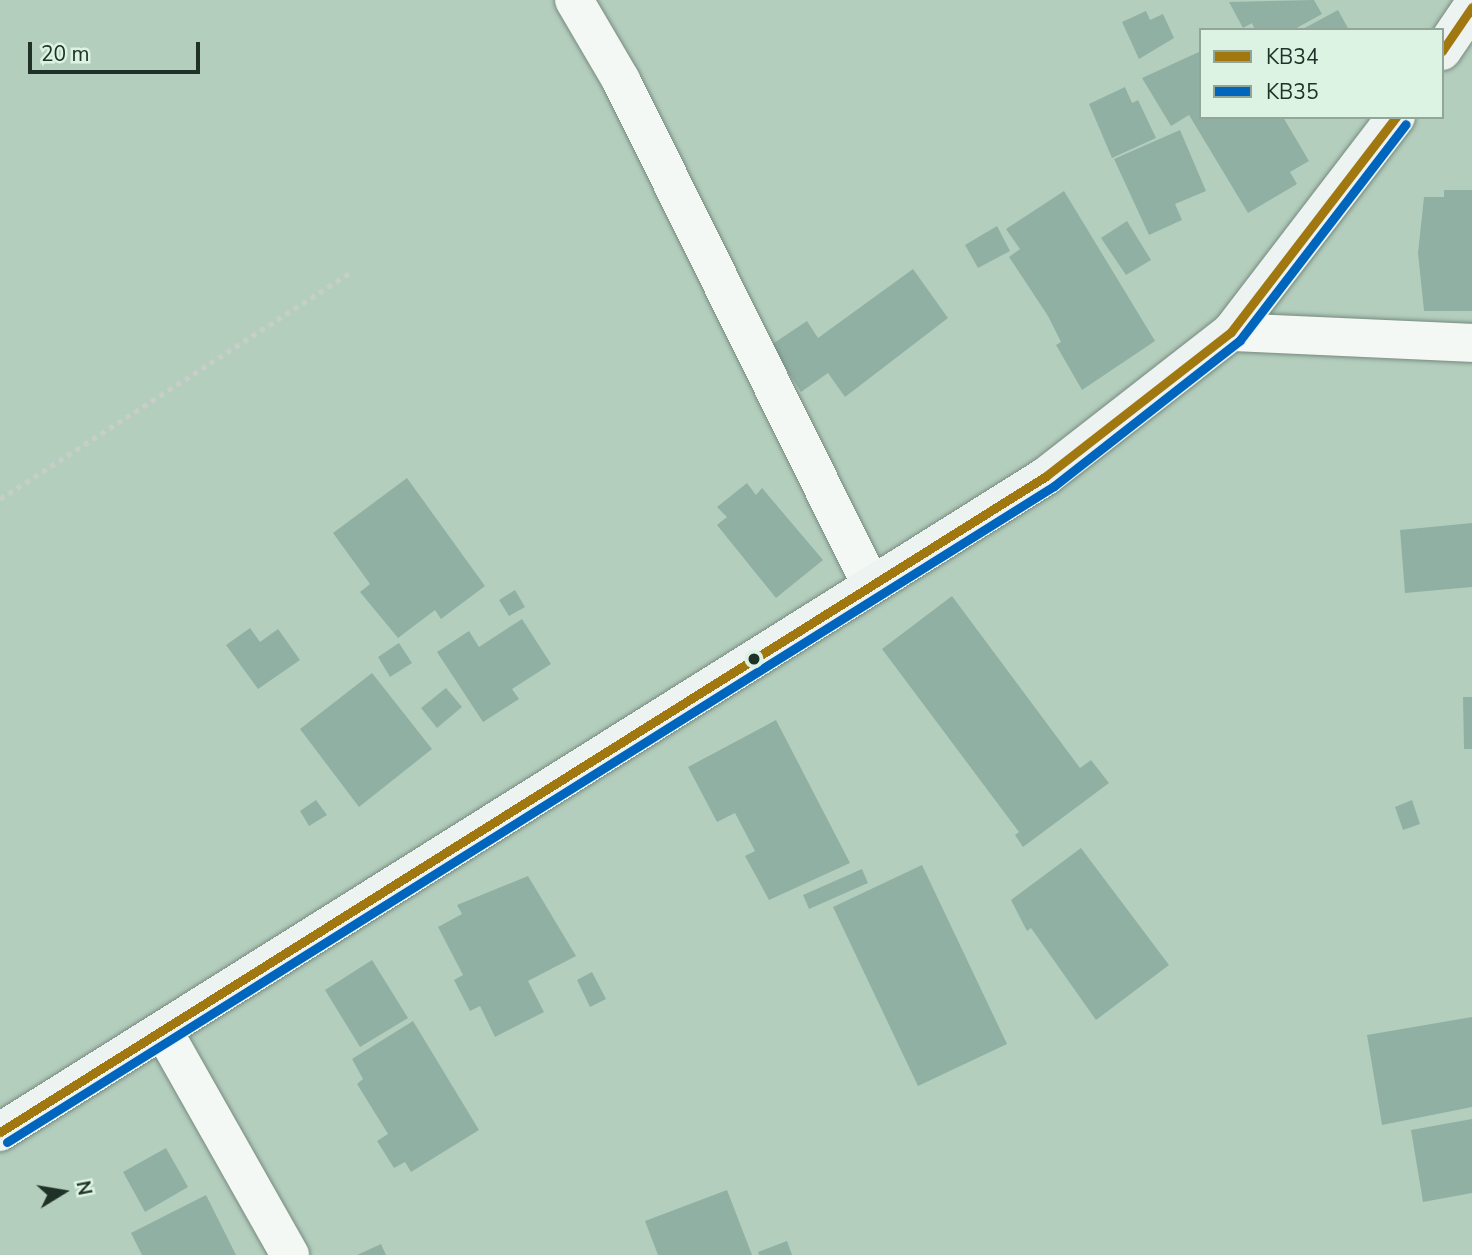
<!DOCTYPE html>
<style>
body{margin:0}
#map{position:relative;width:1472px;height:1255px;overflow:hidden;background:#b4cebe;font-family:"Nunito Sans",sans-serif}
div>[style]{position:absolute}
.building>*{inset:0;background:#90b0a4}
.path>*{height:4.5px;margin-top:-2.25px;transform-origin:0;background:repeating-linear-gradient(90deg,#c7cec9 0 5px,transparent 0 10px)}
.roads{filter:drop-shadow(0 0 2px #768a7f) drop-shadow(0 0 2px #768a7f)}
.street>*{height:38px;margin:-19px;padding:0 19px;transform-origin:19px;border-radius:19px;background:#f4f8f5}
.secondary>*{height:38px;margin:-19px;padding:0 19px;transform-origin:19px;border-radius:19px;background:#ecf3f1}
.bus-1>*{height:9px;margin:-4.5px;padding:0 4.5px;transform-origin:4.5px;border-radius:4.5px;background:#a17810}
.bus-2>*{height:9px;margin:-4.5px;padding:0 4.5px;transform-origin:4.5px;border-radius:4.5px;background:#0065bd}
.dots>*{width:19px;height:19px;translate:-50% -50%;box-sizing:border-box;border:4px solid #dcf3e4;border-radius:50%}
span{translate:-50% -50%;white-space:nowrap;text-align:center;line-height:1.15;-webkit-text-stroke:7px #dcf3e4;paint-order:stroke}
.legend{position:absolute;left:1199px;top:28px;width:245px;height:91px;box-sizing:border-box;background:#dcf3e4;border:2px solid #91a698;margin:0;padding:9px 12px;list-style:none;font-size:21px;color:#203227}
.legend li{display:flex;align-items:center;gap:14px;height:35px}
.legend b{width:35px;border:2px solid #91a698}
.north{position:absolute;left:28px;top:1157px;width:70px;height:70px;-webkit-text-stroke:5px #dcf3e4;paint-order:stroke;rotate:79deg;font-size:19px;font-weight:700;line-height:28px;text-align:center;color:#203227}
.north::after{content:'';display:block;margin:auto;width:24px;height:32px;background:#203227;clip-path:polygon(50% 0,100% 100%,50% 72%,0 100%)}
.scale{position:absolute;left:28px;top:42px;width:172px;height:32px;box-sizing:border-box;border:4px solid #203227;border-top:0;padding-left:9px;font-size:21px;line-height:24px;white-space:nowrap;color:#203227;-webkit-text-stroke:5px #dcf3e4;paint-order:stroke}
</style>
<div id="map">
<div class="building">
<i style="clip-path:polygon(1314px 0,1322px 14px,1293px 30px,1255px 30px,1252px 23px,1243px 28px,1229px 2px)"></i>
<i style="clip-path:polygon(1338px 10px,1349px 30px,1301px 30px)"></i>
<i style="clip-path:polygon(1146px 11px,1150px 20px,1163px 14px,1174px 38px,1139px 59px,1122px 22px)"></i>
<i style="clip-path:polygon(1201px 51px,1201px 117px,1283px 117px,1309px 161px,1290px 172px,1297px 184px,1248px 213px,1189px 115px,1171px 126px,1142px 78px)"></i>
<i style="clip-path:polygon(1125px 87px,1132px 103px,1138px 100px,1156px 138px,1112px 158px,1089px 104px)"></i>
<i style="clip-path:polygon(1180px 130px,1206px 191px,1175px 204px,1182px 220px,1149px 235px,1114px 159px)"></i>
<i style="clip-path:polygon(1444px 190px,1472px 190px,1472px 311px,1424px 311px,1418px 253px,1424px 197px,1444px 197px)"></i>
<i style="clip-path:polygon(1064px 191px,1155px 341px,1082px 390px,1056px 345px,1061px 342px,1048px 316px,1009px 257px,1020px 249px,1006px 229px)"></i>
<i style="clip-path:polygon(1127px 221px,1151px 260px,1126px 275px,1101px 238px)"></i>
<i style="clip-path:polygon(997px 226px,1010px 251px,978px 268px,965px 245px)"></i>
<i style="clip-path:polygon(913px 269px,948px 318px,845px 397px,828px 373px,801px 392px,771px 345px,807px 321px,818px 338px)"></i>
<i style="clip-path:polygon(407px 478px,485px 586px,441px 619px,435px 610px,398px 638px,360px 592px,370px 584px,333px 533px)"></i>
<i style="clip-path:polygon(747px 483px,756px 495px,762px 488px,823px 560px,776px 598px,717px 525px,727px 517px,717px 507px)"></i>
<i style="clip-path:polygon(1472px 523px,1472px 587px,1405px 593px,1400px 530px)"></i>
<i style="clip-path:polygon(515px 590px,525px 607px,509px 616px,499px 600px)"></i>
<i style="clip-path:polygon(952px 596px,1080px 768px,1091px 760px,1109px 783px,1023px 847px,1015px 835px,1019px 832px,882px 649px)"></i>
<i style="clip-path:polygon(522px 619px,551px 664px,512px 689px,519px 699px,483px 722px,437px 652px,469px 631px,479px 647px)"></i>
<i style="clip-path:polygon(250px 628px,260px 642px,278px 629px,300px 660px,258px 689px,226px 645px)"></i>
<i style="clip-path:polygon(399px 643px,412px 663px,390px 677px,378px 657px)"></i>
<i style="clip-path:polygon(372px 673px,432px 749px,359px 807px,300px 729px)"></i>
<i style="clip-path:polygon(446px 688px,462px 707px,437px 728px,421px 708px)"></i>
<i style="clip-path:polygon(1463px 697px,1472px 697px,1472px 749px,1464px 749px)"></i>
<i style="clip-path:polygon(776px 720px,850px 863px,769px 900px,745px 856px,755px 851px,735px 813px,717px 822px,688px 767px)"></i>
<i style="clip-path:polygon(316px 800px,327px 815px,309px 826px,300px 811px)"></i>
<i style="clip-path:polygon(1412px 800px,1420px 824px,1403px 830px,1395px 807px)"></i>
<i style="clip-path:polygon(1081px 848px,1169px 965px,1096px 1020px,1031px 928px,1027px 931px,1011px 900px)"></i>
<i style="clip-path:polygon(922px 865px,1007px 1044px,918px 1086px,833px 907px)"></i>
<i style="clip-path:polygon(862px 869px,868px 883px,809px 909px,803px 895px)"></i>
<i style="clip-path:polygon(528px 876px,576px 956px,528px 981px,544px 1012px,495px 1037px,480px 1006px,470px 1011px,454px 980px,463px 975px,438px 927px,462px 914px,457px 905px)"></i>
<i style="clip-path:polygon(372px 960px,408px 1018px,360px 1047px,325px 990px)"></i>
<i style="clip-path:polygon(592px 972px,606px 999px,590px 1007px,577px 980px)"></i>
<i style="clip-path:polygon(1472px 1017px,1472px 1107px,1382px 1125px,1367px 1035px)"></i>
<i style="clip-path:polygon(413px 1021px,479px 1130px,411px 1172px,405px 1162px,394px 1168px,377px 1141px,388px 1134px,357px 1084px,363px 1079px,352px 1059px)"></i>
<i style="clip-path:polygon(1472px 1119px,1472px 1193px,1423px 1202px,1411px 1130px)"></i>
<i style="clip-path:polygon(166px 1148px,188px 1187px,145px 1212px,123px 1172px)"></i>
<i style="clip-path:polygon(727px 1190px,752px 1255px,658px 1255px,645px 1221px)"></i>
<i style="clip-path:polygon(206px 1195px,236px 1255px,142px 1255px,131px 1233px)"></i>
<i style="clip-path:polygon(787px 1241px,792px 1255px,759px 1255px,758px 1252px)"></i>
<i style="clip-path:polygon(381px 1244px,386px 1255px,357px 1255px)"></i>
</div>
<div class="path">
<i style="left:0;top:499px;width:416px;rotate:-32.9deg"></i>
</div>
<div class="roads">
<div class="street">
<i style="left:574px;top:0;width:93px;rotate:59.6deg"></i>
<i style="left:621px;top:80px;width:563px;rotate:63.66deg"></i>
<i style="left:1231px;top:332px;width:241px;rotate:2.6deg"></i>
<i style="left:165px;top:1034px;width:254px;rotate:60.5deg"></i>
</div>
<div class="secondary">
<i style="left:1442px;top:51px;width:53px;rotate:-55.7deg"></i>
<i style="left:0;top:1132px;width:1235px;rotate:-32.09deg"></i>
<i style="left:1046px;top:476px;width:234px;rotate:-37.9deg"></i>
<i style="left:1231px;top:332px;width:271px;rotate:-52.5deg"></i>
</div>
</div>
<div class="bus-1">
<i style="left:1442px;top:51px;width:53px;rotate:-55.7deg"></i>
<i style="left:0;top:1132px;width:1235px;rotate:-32.09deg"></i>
<i style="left:1046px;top:476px;width:234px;rotate:-37.9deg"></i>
<i style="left:1231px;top:332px;width:271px;rotate:-52.5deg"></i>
</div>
<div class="bus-2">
<i style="left:7px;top:1142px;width:1236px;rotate:-32.07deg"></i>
<i style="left:1054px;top:486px;width:236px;rotate:-38.1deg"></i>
<i style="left:1240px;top:340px;width:272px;rotate:-52.5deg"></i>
</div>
<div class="dots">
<i style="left:754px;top:659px;background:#203227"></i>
</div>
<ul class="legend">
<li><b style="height:9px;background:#a17810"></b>KB34</li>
<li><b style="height:9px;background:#0065bd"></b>KB35</li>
</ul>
<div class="north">N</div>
<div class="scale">20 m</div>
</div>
